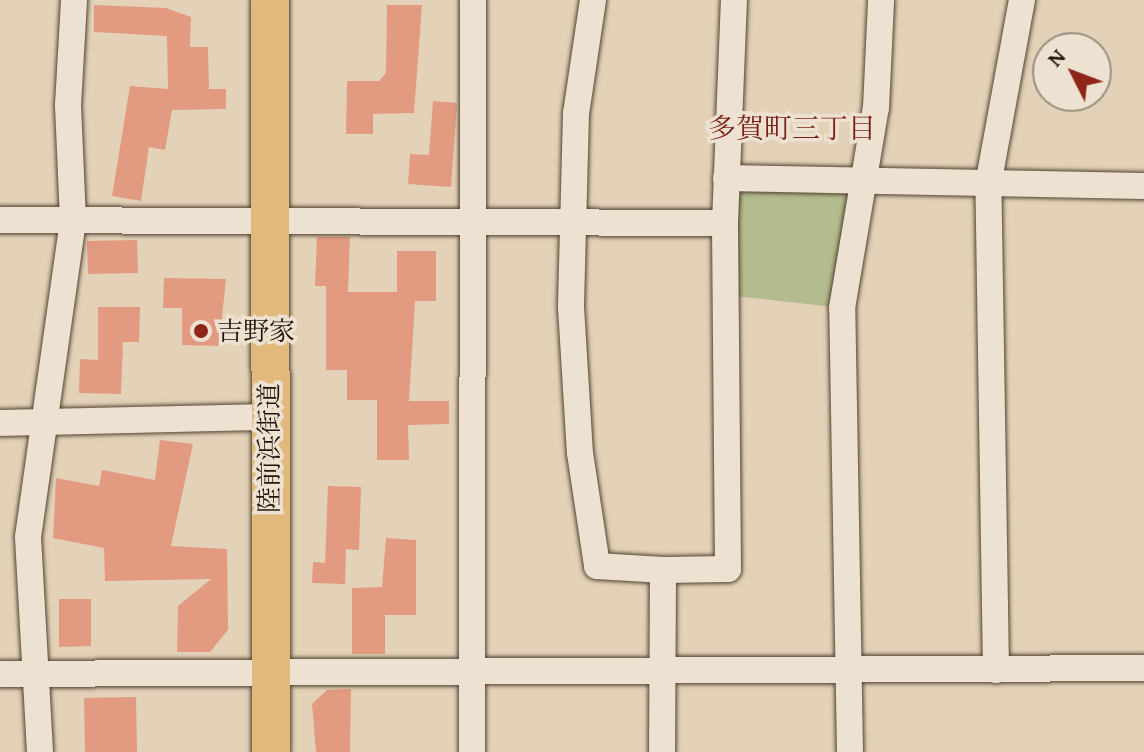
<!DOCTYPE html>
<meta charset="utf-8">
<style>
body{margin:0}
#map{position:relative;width:1144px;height:752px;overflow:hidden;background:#e3d2b8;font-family:"Gentium Book Plus","Noto Serif JP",serif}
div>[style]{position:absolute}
.green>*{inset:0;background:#b3bc8f}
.building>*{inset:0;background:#e29b80}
.roads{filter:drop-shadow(0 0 2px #534331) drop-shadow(0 0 2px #534331)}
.minor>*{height:26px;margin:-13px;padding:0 13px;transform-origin:13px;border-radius:13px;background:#ede2d1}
.highway>*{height:38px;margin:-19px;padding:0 19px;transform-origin:19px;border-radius:19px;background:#e2b97c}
.dots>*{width:22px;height:22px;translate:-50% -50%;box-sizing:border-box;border:4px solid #ede2d1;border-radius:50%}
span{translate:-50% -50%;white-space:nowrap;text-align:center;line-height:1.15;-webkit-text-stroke:7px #ede2d1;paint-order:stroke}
.poi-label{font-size:26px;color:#231304}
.left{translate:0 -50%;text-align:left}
.street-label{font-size:26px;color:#231304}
.neighbourhood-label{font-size:28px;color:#7a1f14}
.north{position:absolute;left:1032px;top:32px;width:80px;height:80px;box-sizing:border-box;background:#ede2d1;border:2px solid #9c8f7f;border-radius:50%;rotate:312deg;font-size:22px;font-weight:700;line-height:32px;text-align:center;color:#231304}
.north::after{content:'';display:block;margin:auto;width:28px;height:36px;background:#8f2418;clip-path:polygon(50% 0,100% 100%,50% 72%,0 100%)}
</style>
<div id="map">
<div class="green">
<i style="clip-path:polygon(726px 178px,860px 184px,842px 308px,726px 295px)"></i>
</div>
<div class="building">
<i style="clip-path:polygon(94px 5px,166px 8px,191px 17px,190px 47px,208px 47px,209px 89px,226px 89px,226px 109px,172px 110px,165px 150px,149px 147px,141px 201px,112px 196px,130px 86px,168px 89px,167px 36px,94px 32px)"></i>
<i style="clip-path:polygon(387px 5px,422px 5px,414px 113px,373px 114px,373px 134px,346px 134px,347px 81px,379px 81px,386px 73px)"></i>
<i style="clip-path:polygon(433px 101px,457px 103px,451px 187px,408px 184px,410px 154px,429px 155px)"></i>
<i style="clip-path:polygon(317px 237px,350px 237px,348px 292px,397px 292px,397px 251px,436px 251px,436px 301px,415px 301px,409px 401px,449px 401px,449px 424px,408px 425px,409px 460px,377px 460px,377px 400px,347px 400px,347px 370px,326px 370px,326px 286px,315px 286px)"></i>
<i style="clip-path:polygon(137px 240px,138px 273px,88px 274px,87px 241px)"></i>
<i style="clip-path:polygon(164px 278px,226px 279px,219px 346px,182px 345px,182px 308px,163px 308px)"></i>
<i style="clip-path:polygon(98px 307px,140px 307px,139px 342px,123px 342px,121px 394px,79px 393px,80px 359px,98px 360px)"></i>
<i style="clip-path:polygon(160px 440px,193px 444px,171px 546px,227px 549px,228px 630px,210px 652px,177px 652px,178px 606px,211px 579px,105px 581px,104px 548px,53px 538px,56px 478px,99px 486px,102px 470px,155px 480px)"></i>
<i style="clip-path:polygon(328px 486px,361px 487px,359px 550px,346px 549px,345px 584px,312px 583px,313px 562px,325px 563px)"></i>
<i style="clip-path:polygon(386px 538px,416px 540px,416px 615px,385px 615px,385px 654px,352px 654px,352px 588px,382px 587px)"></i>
<i style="clip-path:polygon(59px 599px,91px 599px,91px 646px,59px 647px)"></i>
<i style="clip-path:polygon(351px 689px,350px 752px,316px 752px,312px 704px,327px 690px)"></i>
<i style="clip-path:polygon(136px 697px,137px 752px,85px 752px,84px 698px)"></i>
</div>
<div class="roads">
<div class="minor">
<i style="left:593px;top:0;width:115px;rotate:98.5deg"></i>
<i style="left:576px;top:114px;width:193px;rotate:91.5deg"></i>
<i style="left:571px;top:307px;width:146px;rotate:86.5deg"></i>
<i style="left:580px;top:453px;width:114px;rotate:81.4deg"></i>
<i style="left:597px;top:566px;width:66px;rotate:3.5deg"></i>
<i style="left:663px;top:570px;width:182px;rotate:90.3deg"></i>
<i style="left:726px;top:178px;width:418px;rotate:1.1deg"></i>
<i style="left:0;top:220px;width:725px;rotate:0.24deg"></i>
<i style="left:0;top:423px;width:268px;rotate:-1.3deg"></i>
<i style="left:663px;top:570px;width:65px;rotate:-0.9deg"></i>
<i style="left:728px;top:569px;width:346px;rotate:-90.5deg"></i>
<i style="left:725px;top:223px;width:223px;rotate:-87.7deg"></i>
<i style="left:996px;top:670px;width:485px;rotate:-90.9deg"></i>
<i style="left:988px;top:185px;width:188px;rotate:-79.6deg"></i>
<i style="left:0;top:674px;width:1144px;rotate:-0.3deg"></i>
<i style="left:40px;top:752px;width:215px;rotate:-93.2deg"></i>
<i style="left:28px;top:537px;width:320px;rotate:-81.9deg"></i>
<i style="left:73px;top:220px;width:115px;rotate:-92.5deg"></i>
<i style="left:68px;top:105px;width:105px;rotate:-86.7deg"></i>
<i style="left:472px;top:752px;width:752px;rotate:-89.92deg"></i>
<i style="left:850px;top:752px;width:444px;rotate:-91deg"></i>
<i style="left:842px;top:308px;width:203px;rotate:-80.4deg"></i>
<i style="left:876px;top:108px;width:108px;rotate:-87.3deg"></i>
</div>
<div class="highway">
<i style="left:270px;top:0;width:752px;rotate:89.92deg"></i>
</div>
</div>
<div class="dots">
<i style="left:201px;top:331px;background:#8f2418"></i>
</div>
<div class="poi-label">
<span class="left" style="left:217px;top:331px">吉野家</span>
</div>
<div class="street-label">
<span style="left:269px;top:448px;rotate:-90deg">陸前浜街道</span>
</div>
<div class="neighbourhood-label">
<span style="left:792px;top:128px">多賀町三丁目</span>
</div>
<div class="north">N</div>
</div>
